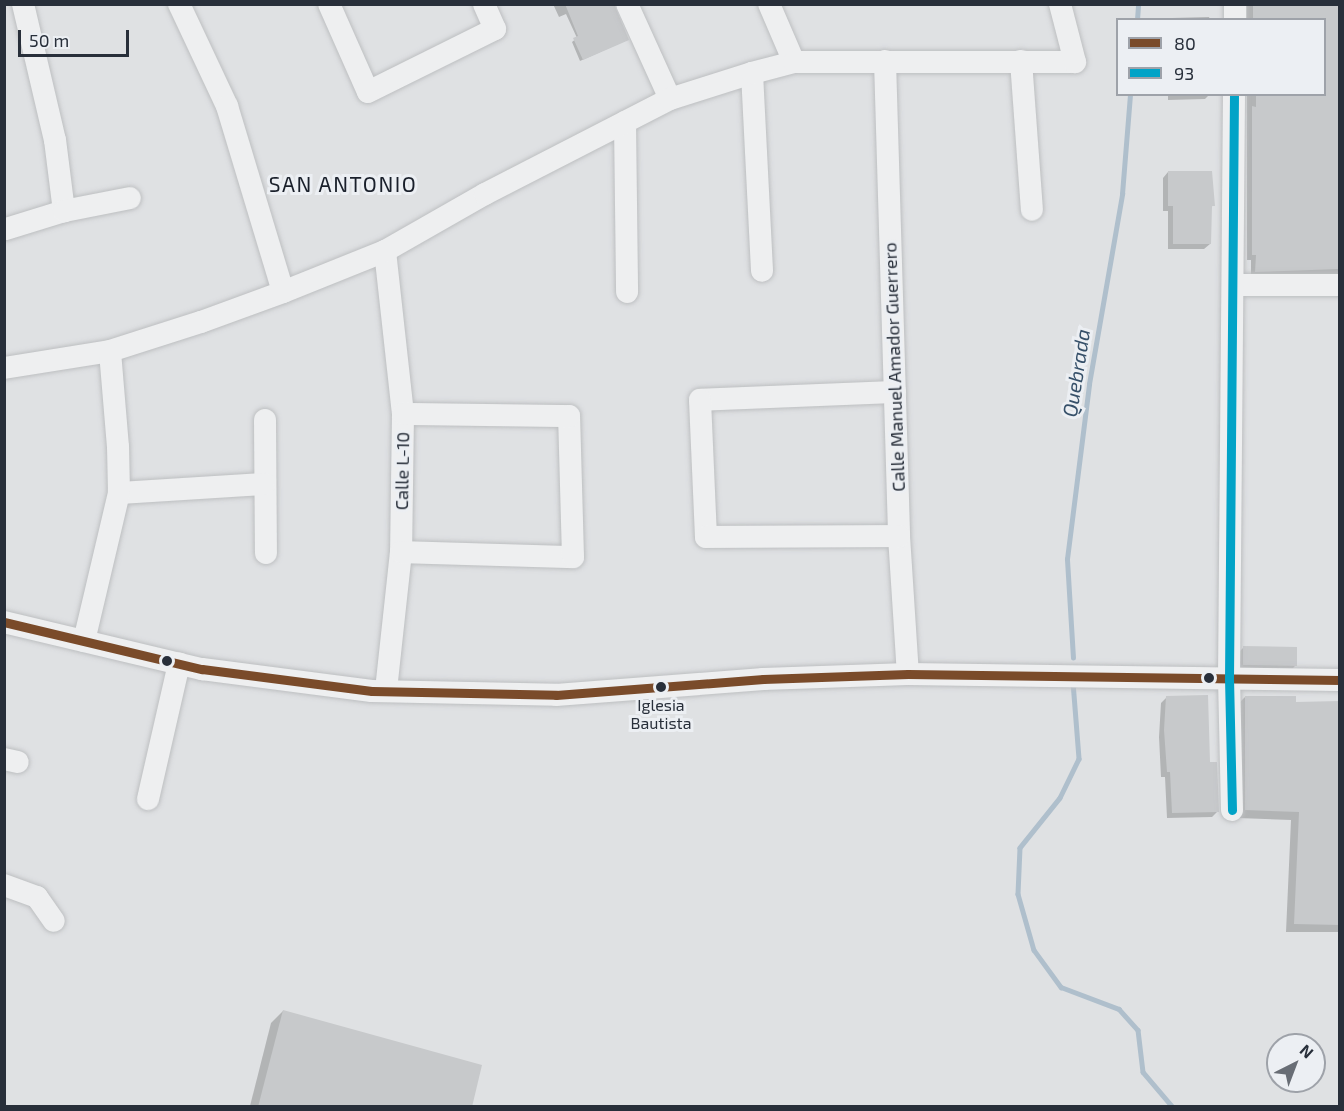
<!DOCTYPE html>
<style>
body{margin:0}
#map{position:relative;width:1344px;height:1111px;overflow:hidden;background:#dfe1e3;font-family:"Exo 2",sans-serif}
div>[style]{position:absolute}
.shadow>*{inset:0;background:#0003}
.stream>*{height:4.5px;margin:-2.25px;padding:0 2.25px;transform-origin:2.25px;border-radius:2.25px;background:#afbfcc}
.building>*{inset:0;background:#c7c9cb}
.roads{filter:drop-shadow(0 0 2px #bdbfc1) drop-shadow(0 0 2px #bdbfc1)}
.minor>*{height:22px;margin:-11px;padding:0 11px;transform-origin:11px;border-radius:11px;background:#eeeff0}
.bus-1>*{height:9px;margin:-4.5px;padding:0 4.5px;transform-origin:4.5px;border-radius:4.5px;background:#7a4b2a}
.bus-2>*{height:9px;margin:-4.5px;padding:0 4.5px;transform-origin:4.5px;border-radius:4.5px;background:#02a3c7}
.dots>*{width:16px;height:16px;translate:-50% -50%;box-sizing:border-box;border:3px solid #eceff3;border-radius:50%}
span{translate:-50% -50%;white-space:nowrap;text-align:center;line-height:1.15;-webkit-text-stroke:6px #eceff3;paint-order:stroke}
.bus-label{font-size:16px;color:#282f3a}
.street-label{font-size:18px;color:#282f3a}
.water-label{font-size:20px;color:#365069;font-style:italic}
.quarter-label{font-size:21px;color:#1a202b;letter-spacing:1.5px}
.frame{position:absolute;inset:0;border:6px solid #282f3a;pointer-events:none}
.legend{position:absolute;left:1116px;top:18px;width:210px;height:78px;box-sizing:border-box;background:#eceff3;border:2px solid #9ea2a9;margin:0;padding:8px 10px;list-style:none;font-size:18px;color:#282f3a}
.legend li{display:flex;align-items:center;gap:12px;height:30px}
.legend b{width:30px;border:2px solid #9ea2a9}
.north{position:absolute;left:1266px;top:1033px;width:60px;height:60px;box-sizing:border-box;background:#eceff3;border:2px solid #9ea2a9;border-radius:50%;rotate:42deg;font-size:16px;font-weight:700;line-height:24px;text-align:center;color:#282f3a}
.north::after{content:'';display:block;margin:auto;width:21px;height:27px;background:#686d75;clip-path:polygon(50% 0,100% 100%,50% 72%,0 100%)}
.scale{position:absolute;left:18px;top:30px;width:111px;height:27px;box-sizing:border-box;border:3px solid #282f3a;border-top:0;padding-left:8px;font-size:18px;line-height:21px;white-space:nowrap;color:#282f3a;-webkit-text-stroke:4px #eceff3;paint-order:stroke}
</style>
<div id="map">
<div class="shadow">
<i style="clip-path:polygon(553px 4px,613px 4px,627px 40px,580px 61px,572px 42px,577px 38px,566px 14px,559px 17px)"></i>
<i style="clip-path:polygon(1247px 4px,1340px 4px,1339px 274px,1251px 276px,1251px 260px,1247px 260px,1247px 94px,1324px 94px,1324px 20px,1247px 20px)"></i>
<i style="clip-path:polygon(1209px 17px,1210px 20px,1171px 20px,1172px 18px)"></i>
<i style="clip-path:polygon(1168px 94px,1210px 94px,1205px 99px,1168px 100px)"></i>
<i style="clip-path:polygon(1168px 172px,1213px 205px,1211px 208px,1210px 244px,1204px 249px,1168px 249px,1168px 211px,1163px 211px,1163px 178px)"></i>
<i style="clip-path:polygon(1244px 647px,1296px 665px,1284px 677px,1231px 676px,1232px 659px)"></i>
<i style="clip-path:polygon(1167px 697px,1209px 763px,1217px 812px,1212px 817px,1167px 818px,1165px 777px,1161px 777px,1159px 737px,1161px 703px)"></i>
<i style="clip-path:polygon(1245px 697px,1295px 703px,1340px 703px,1339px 932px,1286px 932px,1291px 820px,1238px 818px,1237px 705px)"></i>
<i style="clip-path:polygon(283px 1011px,470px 1106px,250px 1106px,271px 1023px)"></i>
</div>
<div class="stream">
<i style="left:1137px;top:20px;width:16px;rotate:-86deg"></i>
<i style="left:1073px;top:658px;width:99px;rotate:-93.5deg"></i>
<i style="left:1067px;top:559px;width:176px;rotate:-82.8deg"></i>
<i style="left:1089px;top:384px;width:193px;rotate:-80.1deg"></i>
<i style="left:1122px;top:194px;width:100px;rotate:-85.4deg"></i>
<i style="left:1073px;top:682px;width:77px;rotate:85.5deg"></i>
<i style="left:1079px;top:759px;width:43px;rotate:116deg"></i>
<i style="left:1060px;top:798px;width:64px;rotate:128.7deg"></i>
<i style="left:1020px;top:848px;width:46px;rotate:92.5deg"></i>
<i style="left:1018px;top:894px;width:58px;rotate:74.1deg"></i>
<i style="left:1034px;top:950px;width:46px;rotate:53.9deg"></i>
<i style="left:1061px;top:987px;width:62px;rotate:20.8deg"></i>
<i style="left:1119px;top:1009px;width:28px;rotate:48deg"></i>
<i style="left:1138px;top:1030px;width:42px;rotate:83.2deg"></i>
<i style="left:1143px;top:1072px;width:45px;rotate:49.5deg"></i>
</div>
<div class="building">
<i style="clip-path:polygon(565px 4px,614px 4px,629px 40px,583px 60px,573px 38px,578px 36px)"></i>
<i style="clip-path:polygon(1253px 4px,1340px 4px,1340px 269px,1255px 272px,1256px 255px,1252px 255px,1252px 106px,1256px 107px,1256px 94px,1324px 96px,1324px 20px,1253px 20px)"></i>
<i style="clip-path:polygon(1168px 171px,1212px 171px,1215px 206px,1212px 206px,1211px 244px,1173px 244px,1173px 206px,1168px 206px)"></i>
<i style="clip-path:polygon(1243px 646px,1297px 647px,1297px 666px,1243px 665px)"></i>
<i style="clip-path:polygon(1208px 695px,1210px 762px,1217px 762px,1219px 812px,1172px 813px,1170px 772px,1167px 772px,1164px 730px,1166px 696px)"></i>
<i style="clip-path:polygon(1245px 696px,1296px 696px,1296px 702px,1340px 701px,1340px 925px,1294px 924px,1299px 812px,1245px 810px)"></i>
<i style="clip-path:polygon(283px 1010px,482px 1065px,472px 1107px,258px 1107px)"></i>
</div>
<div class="roads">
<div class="minor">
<i style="left:23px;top:4px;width:140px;rotate:76.8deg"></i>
<i style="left:55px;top:140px;width:72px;rotate:82.8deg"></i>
<i style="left:179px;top:4px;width:113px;rotate:64.8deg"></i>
<i style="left:227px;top:106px;width:194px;rotate:73.2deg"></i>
<i style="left:329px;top:4px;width:96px;rotate:66.1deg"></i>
<i style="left:368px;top:92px;width:142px;rotate:-26.4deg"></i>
<i style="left:495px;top:29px;width:27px;rotate:-114deg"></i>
<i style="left:627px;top:4px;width:104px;rotate:65.6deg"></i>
<i style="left:769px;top:4px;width:63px;rotate:66.7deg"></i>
<i style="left:1235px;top:20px;width:16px;rotate:-90deg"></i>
<i style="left:885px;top:61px;width:475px;rotate:88.3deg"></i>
<i style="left:899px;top:536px;width:138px;rotate:86.3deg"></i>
<i style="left:1021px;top:61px;width:149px;rotate:85.8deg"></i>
<i style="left:752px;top:73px;width:198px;rotate:87.1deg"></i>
<i style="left:625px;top:122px;width:170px;rotate:89.3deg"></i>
<i style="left:6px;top:229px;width:61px;rotate:-17.2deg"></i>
<i style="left:64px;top:211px;width:67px;rotate:-11.1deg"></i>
<i style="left:385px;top:251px;width:164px;rotate:83.7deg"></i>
<i style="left:403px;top:414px;width:138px;rotate:90.8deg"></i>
<i style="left:401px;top:552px;width:139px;rotate:96.2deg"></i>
<i style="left:1233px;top:285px;width:107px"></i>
<i style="left:4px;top:368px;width:107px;rotate:-9.1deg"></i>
<i style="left:110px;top:351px;width:96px;rotate:-17.7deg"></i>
<i style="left:201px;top:322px;width:87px;rotate:-20.1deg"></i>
<i style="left:283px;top:292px;width:110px;rotate:-21.9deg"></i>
<i style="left:385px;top:251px;width:115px;rotate:-29.7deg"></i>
<i style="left:485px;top:194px;width:208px;rotate:-27.2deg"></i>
<i style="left:670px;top:99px;width:86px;rotate:-17.6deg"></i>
<i style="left:752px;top:73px;width:43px;rotate:-14.7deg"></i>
<i style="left:794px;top:62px;width:281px"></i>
<i style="left:1075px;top:62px;width:60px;rotate:-104.5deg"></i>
<i style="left:895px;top:392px;width:195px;rotate:177.7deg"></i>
<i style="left:700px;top:400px;width:137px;rotate:87.5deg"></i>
<i style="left:706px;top:537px;width:193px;rotate:-0.3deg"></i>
<i style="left:265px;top:420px;width:133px;rotate:89.6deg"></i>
<i style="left:119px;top:493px;width:145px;rotate:-3.6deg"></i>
<i style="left:401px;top:552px;width:172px;rotate:1.7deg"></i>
<i style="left:573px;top:557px;width:141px;rotate:-91.6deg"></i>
<i style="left:569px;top:416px;width:166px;rotate:-179.3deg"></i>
<i style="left:4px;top:622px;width:204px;rotate:13.4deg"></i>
<i style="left:202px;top:669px;width:171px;rotate:7.4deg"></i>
<i style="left:372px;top:691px;width:184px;rotate:1.2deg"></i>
<i style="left:556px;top:695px;width:208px;rotate:-4.4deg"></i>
<i style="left:763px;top:679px;width:145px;rotate:-2deg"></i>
<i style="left:908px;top:674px;width:432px;rotate:0.8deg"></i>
<i style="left:84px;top:641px;width:152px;rotate:-76.7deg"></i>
<i style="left:119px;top:493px;width:46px;rotate:-91.2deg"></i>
<i style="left:118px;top:447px;width:96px;rotate:-94.8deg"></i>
<i style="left:4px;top:759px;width:14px;rotate:12deg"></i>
<i style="left:148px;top:799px;width:139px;rotate:-77.1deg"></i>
<i style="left:1232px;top:810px;width:131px;rotate:-91.3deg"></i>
<i style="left:1229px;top:679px;width:585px;rotate:-89.51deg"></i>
<i style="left:4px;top:885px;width:35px;rotate:20deg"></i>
<i style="left:37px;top:897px;width:29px;rotate:55deg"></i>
</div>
</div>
<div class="bus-1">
<i style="left:4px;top:622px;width:204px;rotate:13.4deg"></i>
<i style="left:202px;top:669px;width:171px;rotate:7.4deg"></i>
<i style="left:372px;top:691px;width:184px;rotate:1.2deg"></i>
<i style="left:556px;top:695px;width:208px;rotate:-4.4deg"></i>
<i style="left:763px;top:679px;width:145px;rotate:-2deg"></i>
<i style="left:908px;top:674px;width:432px;rotate:0.8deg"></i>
</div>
<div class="bus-2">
<i style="left:1232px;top:810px;width:131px;rotate:-91.3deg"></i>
<i style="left:1229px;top:679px;width:585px;rotate:-89.51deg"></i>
</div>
<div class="dots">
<i style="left:167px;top:661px;background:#282f3a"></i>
<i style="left:1209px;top:678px;background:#282f3a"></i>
<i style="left:661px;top:687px;background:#282f3a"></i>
</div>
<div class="bus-label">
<span style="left:661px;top:714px">Iglesia<br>Bautista</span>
</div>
<div class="street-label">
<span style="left:894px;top:367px;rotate:-92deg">Calle Manuel Amador Guerrero</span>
<span style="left:402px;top:471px;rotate:-89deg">Calle L-10</span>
</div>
<div class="water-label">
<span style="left:1076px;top:373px;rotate:-81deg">Quebrada</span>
</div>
<div class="quarter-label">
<span style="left:343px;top:184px">SAN ANTONIO</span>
</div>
<div class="frame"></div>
<ul class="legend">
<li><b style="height:8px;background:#7a4b2a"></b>80</li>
<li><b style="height:8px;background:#02a3c7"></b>93</li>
</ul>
<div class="north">N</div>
<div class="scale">50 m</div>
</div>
